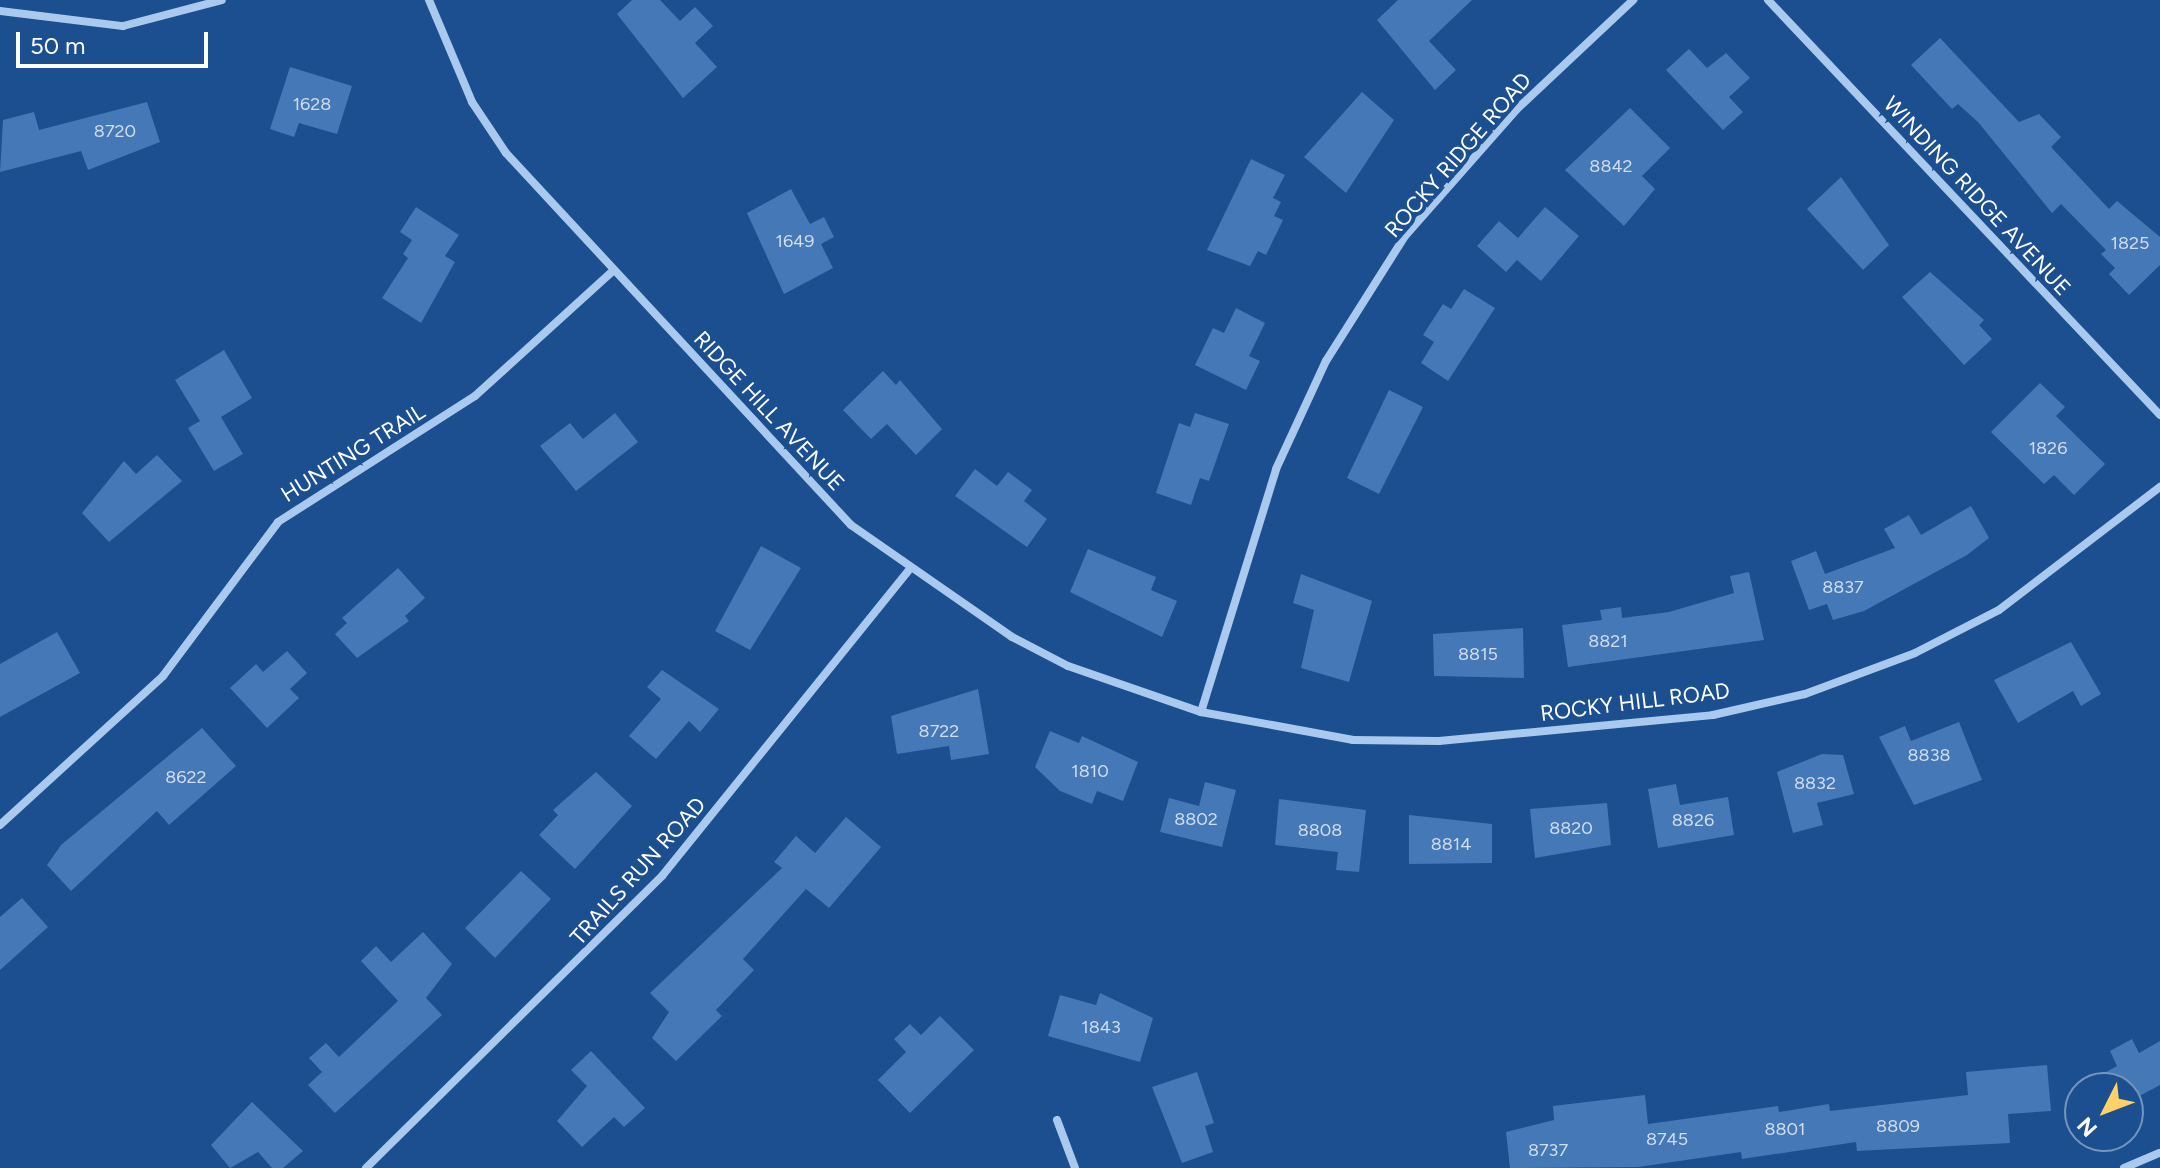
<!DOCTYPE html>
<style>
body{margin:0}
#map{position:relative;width:2160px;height:1168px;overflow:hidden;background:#1b4f8f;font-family:Figtree,sans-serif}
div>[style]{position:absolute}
.building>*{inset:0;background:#4478b7}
.street>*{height:8px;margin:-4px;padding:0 4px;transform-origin:4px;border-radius:4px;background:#a9c9ee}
span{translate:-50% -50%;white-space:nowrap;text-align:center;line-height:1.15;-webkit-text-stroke:8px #1b4f8f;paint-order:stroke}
.number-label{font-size:18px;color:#d0dded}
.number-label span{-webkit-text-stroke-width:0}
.street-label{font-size:22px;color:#fff}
.north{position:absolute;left:2064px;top:1072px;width:80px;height:80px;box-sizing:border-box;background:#1b4f8f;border:2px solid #7695bc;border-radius:50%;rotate:228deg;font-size:22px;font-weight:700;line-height:32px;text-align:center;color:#fff}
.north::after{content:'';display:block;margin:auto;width:28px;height:36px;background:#ffd166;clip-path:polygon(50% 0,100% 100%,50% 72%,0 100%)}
.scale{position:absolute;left:16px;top:32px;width:192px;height:36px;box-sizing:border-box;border:4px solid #fff;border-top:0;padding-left:10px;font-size:24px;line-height:28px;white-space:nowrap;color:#fff;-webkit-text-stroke:6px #1b4f8f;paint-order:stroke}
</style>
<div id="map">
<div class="building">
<i style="clip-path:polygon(632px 0,660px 0,680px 21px,695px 7px,713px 26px,695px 43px,717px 67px,683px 98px,617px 14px)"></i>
<i style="clip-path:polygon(1398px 0,1472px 0,1429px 41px,1456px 70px,1435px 90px,1377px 20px)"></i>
<i style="clip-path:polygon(1940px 38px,2019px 122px,2039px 114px,2061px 137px,2051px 147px,2109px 209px,2117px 201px,2160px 237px,2160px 265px,2129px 295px,2109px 274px,2115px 268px,2101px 254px,2106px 250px,2061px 204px,2052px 213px,1978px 122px,1958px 104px,1952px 109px,1911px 65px)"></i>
<i style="clip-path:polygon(1689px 49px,1707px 68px,1726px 53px,1750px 78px,1729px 97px,1743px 112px,1723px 130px,1666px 70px)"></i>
<i style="clip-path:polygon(290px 67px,352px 86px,337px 134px,299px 123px,294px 137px,270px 129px)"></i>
<i style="clip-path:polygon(1362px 92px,1394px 120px,1346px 193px,1304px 157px)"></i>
<i style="clip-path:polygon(147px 102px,160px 142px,88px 170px,81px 151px,0 172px,3px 120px,34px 112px,39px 130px)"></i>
<i style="clip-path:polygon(1630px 108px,1670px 148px,1642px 176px,1655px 189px,1624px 226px,1565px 170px)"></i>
<i style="clip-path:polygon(1251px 159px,1285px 175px,1273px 198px,1281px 202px,1274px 216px,1283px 220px,1266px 255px,1258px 251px,1250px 266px,1207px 250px)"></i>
<i style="clip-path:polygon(1841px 177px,1889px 245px,1863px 270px,1807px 209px)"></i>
<i style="clip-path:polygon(791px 189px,810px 224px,824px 217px,834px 237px,821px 244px,833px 268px,784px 294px,747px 213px)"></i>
<i style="clip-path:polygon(416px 207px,459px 235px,445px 256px,455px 262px,421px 323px,382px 298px,408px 258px,403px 254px,412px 240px,400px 232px)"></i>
<i style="clip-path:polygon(1545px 207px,1579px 236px,1541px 281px,1517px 260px,1506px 272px,1477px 246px,1499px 221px,1518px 238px)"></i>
<i style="clip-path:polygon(1930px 272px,1984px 320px,1979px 325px,1992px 339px,1964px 365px,1902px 297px)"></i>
<i style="clip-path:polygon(1464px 289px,1495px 308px,1448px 381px,1421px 363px,1434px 342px,1423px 335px,1443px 304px,1451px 309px)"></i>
<i style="clip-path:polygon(1236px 308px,1265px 323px,1249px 356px,1260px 361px,1246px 390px,1195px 365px,1213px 328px,1224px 333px)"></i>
<i style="clip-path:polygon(224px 350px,252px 398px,221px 417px,243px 454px,214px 471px,188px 428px,200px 421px,175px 380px)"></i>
<i style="clip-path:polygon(883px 371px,896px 385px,900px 380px,942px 429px,916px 455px,887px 424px,871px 439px,843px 410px)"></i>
<i style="clip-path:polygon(2040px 383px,2065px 407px,2056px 416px,2105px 464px,2074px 495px,2054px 475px,2044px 484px,1991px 432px)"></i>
<i style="clip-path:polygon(1389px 390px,1423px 407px,1379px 494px,1347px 478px)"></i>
<i style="clip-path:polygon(615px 413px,638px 442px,576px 491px,540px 446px,570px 423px,583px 439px)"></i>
<i style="clip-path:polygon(1195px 413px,1229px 424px,1209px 481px,1200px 478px,1191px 505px,1156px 493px,1179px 423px,1190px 427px)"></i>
<i style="clip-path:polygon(157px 455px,182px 481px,109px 542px,82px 513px,124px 461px,136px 474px)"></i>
<i style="clip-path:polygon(975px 469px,997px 486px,1008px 472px,1032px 490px,1024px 501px,1047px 519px,1027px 547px,955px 496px)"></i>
<i style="clip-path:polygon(1971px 506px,1989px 538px,1967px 555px,1864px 611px,1833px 620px,1827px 604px,1809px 610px,1791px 561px,1816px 551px,1825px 574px,1895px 548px,1884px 529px,1909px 515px,1921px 535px)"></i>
<i style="clip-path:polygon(761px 546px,801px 568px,750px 650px,715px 631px)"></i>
<i style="clip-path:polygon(1088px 549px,1156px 577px,1151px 590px,1177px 601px,1162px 637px,1070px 592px)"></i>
<i style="clip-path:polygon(398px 568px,425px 598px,405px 616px,409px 621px,357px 658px,335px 634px,347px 623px,342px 618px)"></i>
<i style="clip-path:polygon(1749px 572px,1764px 640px,1568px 667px,1562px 625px,1602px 620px,1600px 610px,1621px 607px,1622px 618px,1669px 612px,1734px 593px,1730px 576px)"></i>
<i style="clip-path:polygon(1301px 574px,1372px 601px,1349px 682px,1301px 668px,1314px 610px,1293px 603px)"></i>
<i style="clip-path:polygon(1523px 628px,1524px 678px,1434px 676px,1433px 634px)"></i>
<i style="clip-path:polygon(57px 632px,80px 673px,0 717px,0 664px)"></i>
<i style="clip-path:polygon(2071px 642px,2101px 694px,2081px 706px,2073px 691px,2018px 723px,1994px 680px)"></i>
<i style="clip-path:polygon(287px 651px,307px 673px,290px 689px,299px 698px,267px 728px,230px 688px,256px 664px,263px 672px)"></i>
<i style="clip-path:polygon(662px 670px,719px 709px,700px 732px,689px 721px,656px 759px,629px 736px,661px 699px,647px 687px)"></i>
<i style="clip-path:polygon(978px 689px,989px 754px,951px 760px,949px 746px,897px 754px,891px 716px)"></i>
<i style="clip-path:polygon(1959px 722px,1982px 780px,1914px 805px,1879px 737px,1905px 726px,1911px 741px)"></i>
<i style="clip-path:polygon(202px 728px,236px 766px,169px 825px,157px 811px,71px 891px,47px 865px,61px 845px)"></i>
<i style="clip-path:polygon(1050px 731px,1079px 743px,1082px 736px,1138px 762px,1123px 801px,1097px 791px,1092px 804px,1060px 791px,1035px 767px)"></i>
<i style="clip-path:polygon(1822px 754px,1843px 755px,1854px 794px,1817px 803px,1823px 825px,1793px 833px,1777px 772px)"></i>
<i style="clip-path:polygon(596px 772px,632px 806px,575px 869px,539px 835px,558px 815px,553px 810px)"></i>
<i style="clip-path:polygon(1205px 782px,1236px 790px,1222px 847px,1160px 832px,1169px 798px,1199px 806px)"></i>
<i style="clip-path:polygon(1676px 784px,1680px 805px,1728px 797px,1734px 835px,1658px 848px,1648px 789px)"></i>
<i style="clip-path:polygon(1279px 799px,1366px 810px,1359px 872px,1336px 870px,1338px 852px,1275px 845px)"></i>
<i style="clip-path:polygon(1607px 803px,1611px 845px,1535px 858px,1530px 809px)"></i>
<i style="clip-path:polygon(1409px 815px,1492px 824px,1492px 863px,1409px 864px)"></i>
<i style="clip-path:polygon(846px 817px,881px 847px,829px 908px,806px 889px,743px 959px,754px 970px,716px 1010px,722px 1016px,676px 1061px,652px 1038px,669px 1012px,650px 993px,782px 868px,774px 862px,796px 836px,815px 853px)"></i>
<i style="clip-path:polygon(521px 871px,551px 899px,495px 958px,465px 928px)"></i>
<i style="clip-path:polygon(22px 898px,48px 927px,0 970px,0 917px)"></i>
<i style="clip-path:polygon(423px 932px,452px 964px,426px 998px,442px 1015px,335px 1113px,308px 1085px,322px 1072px,309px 1058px,326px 1043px,339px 1057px,398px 1001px,361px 961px,376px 946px,391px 962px)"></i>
<i style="clip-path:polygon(1100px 993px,1153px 1018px,1140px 1062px,1048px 1036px,1060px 995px,1096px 1005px)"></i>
<i style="clip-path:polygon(940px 1016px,974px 1050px,910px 1113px,878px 1080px,906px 1052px,894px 1039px,910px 1024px,921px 1035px)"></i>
<i style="clip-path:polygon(2132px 1039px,2139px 1053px,2160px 1041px,2160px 1085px,2128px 1102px,2128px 1088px,2077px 1088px,2117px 1066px,2110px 1051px)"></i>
<i style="clip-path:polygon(591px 1051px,645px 1108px,624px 1127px,614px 1117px,582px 1147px,557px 1121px,587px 1086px,571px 1070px)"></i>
<i style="clip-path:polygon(2047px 1065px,2051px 1111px,2008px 1114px,2010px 1143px,1857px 1151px,1856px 1142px,1742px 1159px,1741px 1152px,1638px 1167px,1510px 1168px,1506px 1132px,1554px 1120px,1553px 1106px,1645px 1095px,1648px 1124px,1778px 1106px,1779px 1112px,1829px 1104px,1830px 1111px,1968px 1095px,1966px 1072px)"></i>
<i style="clip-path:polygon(1197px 1072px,1214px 1123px,1205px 1126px,1213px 1152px,1182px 1163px,1152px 1087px)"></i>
<i style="clip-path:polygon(252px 1102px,303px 1151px,283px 1168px,272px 1168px,258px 1152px,230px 1168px,211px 1145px)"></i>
</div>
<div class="street">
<i style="left:429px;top:0;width:111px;rotate:67.1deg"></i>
<i style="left:472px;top:102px;width:61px;rotate:56.3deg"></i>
<i style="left:506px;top:153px;width:507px;rotate:47.16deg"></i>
<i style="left:851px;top:525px;width:196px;rotate:34.8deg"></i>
<i style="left:1012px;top:637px;width:63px;rotate:27.4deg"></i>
<i style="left:1068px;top:666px;width:141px;rotate:19.1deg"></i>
<i style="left:1201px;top:712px;width:155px;rotate:10.4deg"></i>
<i style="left:1353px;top:740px;width:86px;rotate:0.7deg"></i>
<i style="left:1439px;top:741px;width:275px;rotate:-5.4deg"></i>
<i style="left:1713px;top:715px;width:94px;rotate:-12.9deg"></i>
<i style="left:1805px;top:694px;width:117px;rotate:-20.4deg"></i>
<i style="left:1915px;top:653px;width:94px;rotate:-27.1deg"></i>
<i style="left:1999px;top:610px;width:203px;rotate:-37.4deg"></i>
<i style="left:1768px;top:0;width:571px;rotate:46.63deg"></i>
<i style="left:0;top:11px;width:124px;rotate:7deg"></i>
<i style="left:123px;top:26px;width:102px;rotate:-14.7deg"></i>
<i style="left:1201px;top:712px;width:254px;rotate:-72.8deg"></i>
<i style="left:1276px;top:469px;width:119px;rotate:-65.2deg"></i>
<i style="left:1326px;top:361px;width:148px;rotate:-57.7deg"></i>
<i style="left:1405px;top:236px;width:168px;rotate:-48.6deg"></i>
<i style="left:1516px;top:110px;width:161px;rotate:-43.2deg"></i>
<i style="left:0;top:825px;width:221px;rotate:-42.4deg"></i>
<i style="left:163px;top:676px;width:192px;rotate:-53.2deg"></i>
<i style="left:278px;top:522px;width:234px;rotate:-32.6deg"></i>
<i style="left:475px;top:396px;width:186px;rotate:-42.2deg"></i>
<i style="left:1057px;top:1120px;width:51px;rotate:69.4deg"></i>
<i style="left:366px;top:1168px;width:416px;rotate:-44.6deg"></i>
<i style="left:662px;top:876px;width:392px;rotate:-51.1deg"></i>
<i style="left:2124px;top:1168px;width:39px;rotate:-23deg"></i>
</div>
<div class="number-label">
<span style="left:312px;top:104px">1628</span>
<span style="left:115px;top:131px">8720</span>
<span style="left:1611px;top:166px">8842</span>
<span style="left:795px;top:241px">1649</span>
<span style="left:2130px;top:243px">1825</span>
<span style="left:2048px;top:448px">1826</span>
<span style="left:1843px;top:587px">8837</span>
<span style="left:1608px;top:641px">8821</span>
<span style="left:1478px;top:654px">8815</span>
<span style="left:939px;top:731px">8722</span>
<span style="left:1929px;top:755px">8838</span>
<span style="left:1090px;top:771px">1810</span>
<span style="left:186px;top:777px">8622</span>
<span style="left:1815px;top:783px">8832</span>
<span style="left:1196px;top:819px">8802</span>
<span style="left:1693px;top:820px">8826</span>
<span style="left:1571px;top:828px">8820</span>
<span style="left:1320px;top:830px">8808</span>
<span style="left:1451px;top:844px">8814</span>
<span style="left:1101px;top:1027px">1843</span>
<span style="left:1898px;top:1126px">8809</span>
<span style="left:1785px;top:1129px">8801</span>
<span style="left:1667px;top:1139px">8745</span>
<span style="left:1548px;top:1150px">8737</span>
</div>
<div class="street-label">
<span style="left:1458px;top:155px;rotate:-49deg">ROCKY RIDGE ROAD</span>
<span style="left:1977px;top:196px;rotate:47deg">WINDING RIDGE AVENUE</span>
<span style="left:769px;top:411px;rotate:47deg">RIDGE HILL AVENUE</span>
<span style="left:353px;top:453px;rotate:-32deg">HUNTING TRAIL</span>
<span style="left:1635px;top:702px;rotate:-7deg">ROCKY HILL ROAD</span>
<span style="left:638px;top:871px;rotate:-48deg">TRAILS RUN ROAD</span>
</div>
<div class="north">N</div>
<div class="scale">50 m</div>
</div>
